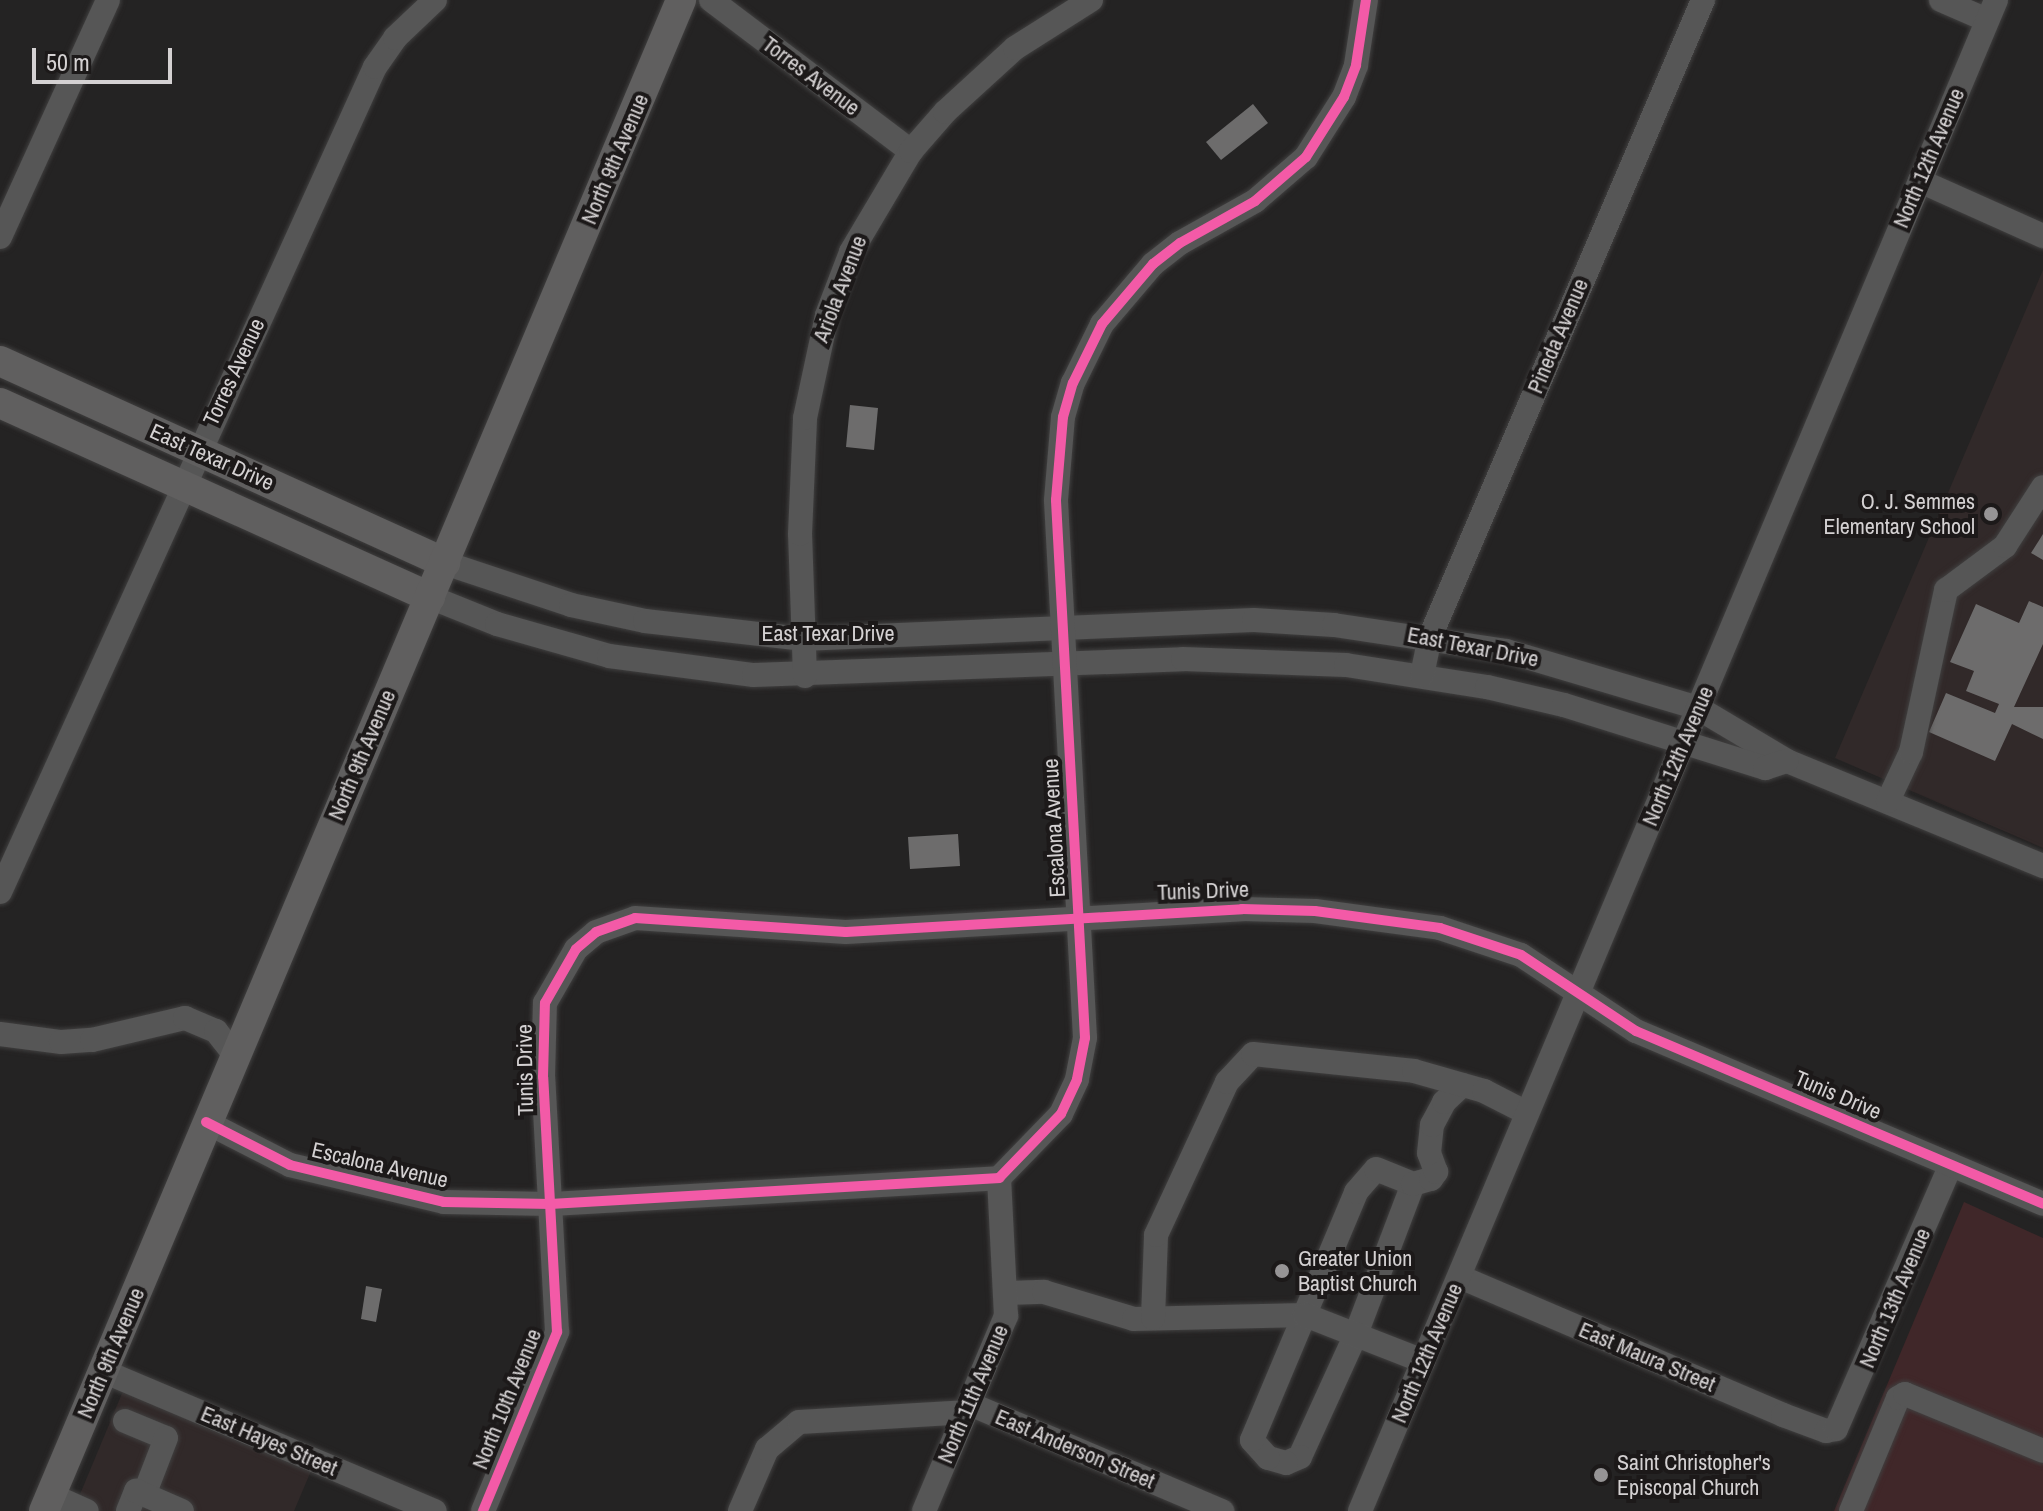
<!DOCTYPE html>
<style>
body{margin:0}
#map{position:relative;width:2043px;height:1511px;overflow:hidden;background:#242323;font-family:"Archivo Narrow",sans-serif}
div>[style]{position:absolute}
.built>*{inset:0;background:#312929}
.green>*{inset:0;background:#402729}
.building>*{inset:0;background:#6d6c6c}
.roads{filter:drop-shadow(0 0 2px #403f3f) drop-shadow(0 0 2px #403f3f)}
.minor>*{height:24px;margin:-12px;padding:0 12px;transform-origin:12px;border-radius:12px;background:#565656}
.major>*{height:30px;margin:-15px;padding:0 15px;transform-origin:15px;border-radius:15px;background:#605f5f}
.cycleway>*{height:10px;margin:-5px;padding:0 5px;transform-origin:5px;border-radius:5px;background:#f35aa7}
.dots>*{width:22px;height:22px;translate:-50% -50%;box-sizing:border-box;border:4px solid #1c1919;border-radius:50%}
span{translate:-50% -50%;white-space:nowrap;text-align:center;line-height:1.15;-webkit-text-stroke:8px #1c1919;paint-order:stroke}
.street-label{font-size:22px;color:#d4d1d2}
.poi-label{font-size:22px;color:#d4d1d2}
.right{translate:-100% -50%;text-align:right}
.left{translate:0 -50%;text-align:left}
.scale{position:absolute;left:32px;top:48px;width:140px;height:36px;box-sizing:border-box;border:4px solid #d4d1d2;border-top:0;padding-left:10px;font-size:24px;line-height:28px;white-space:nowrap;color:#d4d1d2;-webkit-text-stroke:6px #1c1919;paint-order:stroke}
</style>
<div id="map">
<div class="built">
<i style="clip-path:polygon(2043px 270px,2043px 848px,1835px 758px)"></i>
<i style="clip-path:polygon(123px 1391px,311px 1471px,294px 1511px,73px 1511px)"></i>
</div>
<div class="green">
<i style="clip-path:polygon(1964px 1202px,2043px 1238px,2043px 1511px,1834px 1511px)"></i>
</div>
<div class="building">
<i style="clip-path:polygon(1253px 104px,1268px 123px,1221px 160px,1206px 142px)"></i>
<i style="clip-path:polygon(850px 405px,878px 408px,874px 450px,846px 447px)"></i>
<i style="clip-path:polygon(2043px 534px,2043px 560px,2031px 553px)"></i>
<i style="clip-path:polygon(2029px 601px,2043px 607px,2043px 644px,2014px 707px,2043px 707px,2043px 739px,2012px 724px,1995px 761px,1929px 732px,1946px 693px,1995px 713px,1999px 704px,1966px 691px,1974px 671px,1950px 662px,1976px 604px,2019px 623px)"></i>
<i style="clip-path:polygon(958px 834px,960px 866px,910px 869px,908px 837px)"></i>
<i style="clip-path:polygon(366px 1286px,382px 1289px,376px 1322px,361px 1319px)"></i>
</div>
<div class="roads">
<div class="minor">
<i style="left:711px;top:0;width:251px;rotate:37.1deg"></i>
<i style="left:1941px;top:0;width:50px;rotate:23.5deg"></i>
<i style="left:1920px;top:181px;width:135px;rotate:24.1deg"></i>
<i style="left:0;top:237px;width:260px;rotate:-65.5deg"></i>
<i style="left:445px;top:563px;width:133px;rotate:18.4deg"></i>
<i style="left:571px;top:605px;width:76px;rotate:12.2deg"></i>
<i style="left:645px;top:621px;width:158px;rotate:6.5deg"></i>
<i style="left:802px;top:639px;width:452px;rotate:-2.4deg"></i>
<i style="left:1254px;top:620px;width:80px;rotate:3.6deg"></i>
<i style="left:1334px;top:625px;width:174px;rotate:8.6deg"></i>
<i style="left:1506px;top:651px;width:200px;rotate:16.5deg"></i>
<i style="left:1698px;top:708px;width:104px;rotate:30.8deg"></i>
<i style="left:1787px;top:761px;width:277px;rotate:22.3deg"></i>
<i style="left:430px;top:597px;width:72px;rotate:21.9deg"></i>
<i style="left:497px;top:624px;width:116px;rotate:15.9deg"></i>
<i style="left:609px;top:656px;width:146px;rotate:7.5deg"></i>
<i style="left:754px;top:675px;width:429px;rotate:-2.1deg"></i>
<i style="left:1183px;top:659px;width:163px;rotate:2.1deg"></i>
<i style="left:1346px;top:665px;width:143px;rotate:8.9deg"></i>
<i style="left:1487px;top:687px;width:79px;rotate:13.2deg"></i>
<i style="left:1564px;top:705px;width:211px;rotate:17.4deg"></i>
<i style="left:1765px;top:768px;width:23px;rotate:-18deg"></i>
<i style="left:1422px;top:675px;width:39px;rotate:-78deg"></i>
<i style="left:1430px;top:637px;width:693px;rotate:-66.8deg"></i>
<i style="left:805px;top:676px;width:142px;rotate:-92deg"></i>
<i style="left:800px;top:534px;width:116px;rotate:-87.5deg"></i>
<i style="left:805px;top:418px;width:105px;rotate:-77.9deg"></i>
<i style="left:827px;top:315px;width:67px;rotate:-69.1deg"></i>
<i style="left:851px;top:252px;width:117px;rotate:-59.3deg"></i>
<i style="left:911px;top:151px;width:52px;rotate:-48.9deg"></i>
<i style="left:945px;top:112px;width:95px;rotate:-42.4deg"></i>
<i style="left:1015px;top:48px;width:90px;rotate:-32.3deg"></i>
<i style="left:1888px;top:801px;width:54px;rotate:-64.9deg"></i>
<i style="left:1911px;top:752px;width:166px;rotate:-77.8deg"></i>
<i style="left:1946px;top:590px;width:74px;rotate:-36.7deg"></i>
<i style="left:2005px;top:546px;width:70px;rotate:-57.2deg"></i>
<i style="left:0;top:892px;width:906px;rotate:-65.56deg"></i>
<i style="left:375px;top:67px;width:35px;rotate:-55deg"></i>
<i style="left:395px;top:38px;width:55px;rotate:-43.5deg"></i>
<i style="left:0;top:1034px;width:62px;rotate:7.5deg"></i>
<i style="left:61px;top:1042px;width:31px;rotate:-4deg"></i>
<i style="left:92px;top:1040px;width:96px;rotate:-13.3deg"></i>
<i style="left:185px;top:1018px;width:34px;rotate:23deg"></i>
<i style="left:216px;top:1031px;width:29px;rotate:52deg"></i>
<i style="left:206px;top:1122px;width:94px;rotate:27.1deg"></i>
<i style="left:290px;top:1165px;width:158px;rotate:13.5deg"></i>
<i style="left:444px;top:1202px;width:107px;rotate:1.1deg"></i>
<i style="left:551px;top:1204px;width:449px;rotate:-3.3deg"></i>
<i style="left:999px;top:1178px;width:89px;rotate:-45.9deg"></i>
<i style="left:1061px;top:1114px;width:38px;rotate:-65deg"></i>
<i style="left:1077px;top:1079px;width:42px;rotate:-79deg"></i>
<i style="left:1085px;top:1038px;width:539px;rotate:-93.09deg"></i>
<i style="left:1056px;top:500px;width:83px;rotate:-85.2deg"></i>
<i style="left:1063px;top:417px;width:35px;rotate:-74deg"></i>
<i style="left:1073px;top:383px;width:66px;rotate:-63.8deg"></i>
<i style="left:1102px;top:324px;width:79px;rotate:-49.6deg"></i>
<i style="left:1153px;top:264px;width:34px;rotate:-38deg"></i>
<i style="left:1180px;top:243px;width:86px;rotate:-29.2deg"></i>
<i style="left:1255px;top:201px;width:67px;rotate:-40.8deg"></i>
<i style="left:1306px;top:157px;width:71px;rotate:-57.7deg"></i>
<i style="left:1344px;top:97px;width:34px;rotate:-69deg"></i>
<i style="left:1356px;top:65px;width:66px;rotate:-81.3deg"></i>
<i style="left:1413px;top:1184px;width:160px;rotate:110.8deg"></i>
<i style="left:1356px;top:1334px;width:135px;rotate:114.5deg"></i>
<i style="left:1300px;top:1457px;width:15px;rotate:157deg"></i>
<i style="left:1286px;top:1463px;width:19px;rotate:-164deg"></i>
<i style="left:1268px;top:1458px;width:24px;rotate:-132deg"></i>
<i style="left:1252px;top:1440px;width:269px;rotate:-67.2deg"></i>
<i style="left:1356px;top:1192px;width:30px;rotate:-49deg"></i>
<i style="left:1376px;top:1169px;width:40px;rotate:22deg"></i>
<i style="left:1413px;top:1184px;width:19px;rotate:-16deg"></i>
<i style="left:1431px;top:1179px;width:9px;rotate:-54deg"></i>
<i style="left:1436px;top:1172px;width:20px;rotate:-110deg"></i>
<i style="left:1429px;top:1153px;width:28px;rotate:-84deg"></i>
<i style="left:1432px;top:1125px;width:26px;rotate:-62deg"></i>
<i style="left:1444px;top:1102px;width:25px;rotate:-43deg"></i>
<i style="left:1460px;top:1277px;width:351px;rotate:23.1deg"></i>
<i style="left:1783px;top:1415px;width:46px;rotate:20.4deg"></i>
<i style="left:1826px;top:1431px;width:10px;rotate:-11deg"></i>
<i style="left:1836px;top:1429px;width:288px;rotate:-66.5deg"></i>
<i style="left:1008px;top:1293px;width:36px;rotate:-2deg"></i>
<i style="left:1044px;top:1292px;width:94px;rotate:16.7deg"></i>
<i style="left:1134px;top:1319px;width:171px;rotate:-1.3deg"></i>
<i style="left:1305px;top:1315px;width:127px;rotate:21.3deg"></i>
<i style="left:1153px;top:1318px;width:83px;rotate:-87.9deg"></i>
<i style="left:1156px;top:1235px;width:169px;rotate:-65.1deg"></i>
<i style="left:1227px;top:1082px;width:38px;rotate:-47deg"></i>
<i style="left:1253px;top:1054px;width:162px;rotate:6deg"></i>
<i style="left:1414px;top:1071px;width:73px;rotate:15.9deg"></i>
<i style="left:1484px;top:1091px;width:48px;rotate:27.1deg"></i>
<i style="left:103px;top:1371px;width:360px;rotate:22.9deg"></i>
<i style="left:972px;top:1405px;width:272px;rotate:23deg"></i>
<i style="left:125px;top:1421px;width:44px;rotate:22.5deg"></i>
<i style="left:166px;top:1438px;width:61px;rotate:111.1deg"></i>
<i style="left:51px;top:1495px;width:39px;rotate:24deg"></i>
<i style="left:128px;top:1511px;width:22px;rotate:-68deg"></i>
<i style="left:136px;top:1491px;width:50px;rotate:23.5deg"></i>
<i style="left:483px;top:1511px;width:194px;rotate:-67.5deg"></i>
<i style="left:557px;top:1332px;width:255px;rotate:-93.1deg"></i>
<i style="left:543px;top:1077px;width:74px;rotate:-88.5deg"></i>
<i style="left:545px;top:1003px;width:62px;rotate:-60.1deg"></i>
<i style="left:576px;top:949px;width:26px;rotate:-40deg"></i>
<i style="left:596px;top:932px;width:41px;rotate:-19.7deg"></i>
<i style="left:635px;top:918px;width:211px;rotate:3.8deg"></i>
<i style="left:846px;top:932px;width:397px;rotate:-3.3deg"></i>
<i style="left:1242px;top:909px;width:73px;rotate:1.6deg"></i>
<i style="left:1315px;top:911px;width:126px;rotate:7.7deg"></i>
<i style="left:1440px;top:928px;width:85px;rotate:18.4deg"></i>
<i style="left:1521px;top:955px;width:138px;rotate:33.5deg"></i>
<i style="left:1636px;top:1031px;width:442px;rotate:23deg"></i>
<i style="left:740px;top:1511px;width:68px;rotate:-66.5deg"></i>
<i style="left:767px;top:1449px;width:42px;rotate:-40.2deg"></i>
<i style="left:799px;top:1422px;width:166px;rotate:-3.4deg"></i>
<i style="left:924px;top:1511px;width:212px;rotate:-67.2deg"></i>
<i style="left:1006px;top:1316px;width:138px;rotate:-92.9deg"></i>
<i style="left:1360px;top:1511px;width:1639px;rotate:-67.17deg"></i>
<i style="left:1851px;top:1511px;width:122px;rotate:-67.4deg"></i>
<i style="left:1898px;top:1398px;width:8px;rotate:-30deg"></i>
<i style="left:1905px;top:1394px;width:149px;rotate:22.4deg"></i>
</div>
<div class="major">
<i style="left:0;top:361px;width:489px;rotate:24.4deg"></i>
<i style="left:0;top:403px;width:472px;rotate:24.3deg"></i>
<i style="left:44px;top:1511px;width:1640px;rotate:-67.14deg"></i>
</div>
</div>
<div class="cycleway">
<i style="left:206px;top:1122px;width:94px;rotate:27.1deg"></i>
<i style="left:290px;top:1165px;width:158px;rotate:13.5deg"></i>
<i style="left:444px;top:1202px;width:107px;rotate:1.1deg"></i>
<i style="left:551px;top:1204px;width:449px;rotate:-3.3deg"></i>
<i style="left:999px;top:1178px;width:89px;rotate:-45.9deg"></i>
<i style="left:1061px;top:1114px;width:38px;rotate:-65deg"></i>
<i style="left:1077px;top:1079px;width:42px;rotate:-79deg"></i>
<i style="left:1085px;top:1038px;width:539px;rotate:-93.09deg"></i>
<i style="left:1056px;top:500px;width:83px;rotate:-85.2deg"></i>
<i style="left:1063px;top:417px;width:35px;rotate:-74deg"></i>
<i style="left:1073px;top:383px;width:66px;rotate:-63.8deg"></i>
<i style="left:1102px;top:324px;width:79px;rotate:-49.6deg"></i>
<i style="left:1153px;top:264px;width:34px;rotate:-38deg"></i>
<i style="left:1180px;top:243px;width:86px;rotate:-29.2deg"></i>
<i style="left:1255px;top:201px;width:67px;rotate:-40.8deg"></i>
<i style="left:1306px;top:157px;width:71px;rotate:-57.7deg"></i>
<i style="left:1344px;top:97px;width:34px;rotate:-69deg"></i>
<i style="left:1356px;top:65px;width:66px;rotate:-81.3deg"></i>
<i style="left:483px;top:1511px;width:194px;rotate:-67.5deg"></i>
<i style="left:557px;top:1332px;width:255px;rotate:-93.1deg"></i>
<i style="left:543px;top:1077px;width:74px;rotate:-88.5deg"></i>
<i style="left:545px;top:1003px;width:62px;rotate:-60.1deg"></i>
<i style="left:576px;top:949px;width:26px;rotate:-40deg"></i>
<i style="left:596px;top:932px;width:41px;rotate:-19.7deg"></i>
<i style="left:635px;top:918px;width:211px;rotate:3.8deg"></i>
<i style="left:846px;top:932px;width:397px;rotate:-3.3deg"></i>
<i style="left:1242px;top:909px;width:73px;rotate:1.6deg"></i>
<i style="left:1315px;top:911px;width:126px;rotate:7.7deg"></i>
<i style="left:1440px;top:928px;width:85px;rotate:18.4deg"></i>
<i style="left:1521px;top:955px;width:138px;rotate:33.5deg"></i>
<i style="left:1636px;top:1031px;width:442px;rotate:23deg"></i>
</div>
<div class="dots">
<i style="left:1991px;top:514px;background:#969495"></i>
<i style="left:1282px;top:1271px;background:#969495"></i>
<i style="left:1601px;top:1475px;background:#969495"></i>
</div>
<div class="street-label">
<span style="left:811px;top:76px;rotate:37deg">Torres Avenue</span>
<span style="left:1929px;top:158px;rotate:-67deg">North 12th Avenue</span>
<span style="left:615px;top:159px;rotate:-67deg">North 9th Avenue</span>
<span style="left:840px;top:289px;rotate:-69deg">Ariola Avenue</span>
<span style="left:1558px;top:336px;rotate:-67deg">Pineda Avenue</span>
<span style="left:234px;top:372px;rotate:-65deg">Torres Avenue</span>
<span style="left:212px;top:457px;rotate:24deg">East Texar Drive</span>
<span style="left:828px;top:634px">East Texar Drive</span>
<span style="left:1473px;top:647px;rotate:11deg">East Texar Drive</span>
<span style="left:362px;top:755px;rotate:-67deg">North 9th Avenue</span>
<span style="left:1678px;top:756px;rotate:-67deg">North 12th Avenue</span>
<span style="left:1054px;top:828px;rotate:-93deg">Escalona Avenue</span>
<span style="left:1203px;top:891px;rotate:-2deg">Tunis Drive</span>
<span style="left:525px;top:1070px;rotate:-91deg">Tunis Drive</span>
<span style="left:1838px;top:1095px;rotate:23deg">Tunis Drive</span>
<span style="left:380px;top:1165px;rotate:13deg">Escalona Avenue</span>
<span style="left:1895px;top:1298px;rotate:-67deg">North 13th Avenue</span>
<span style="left:111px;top:1353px;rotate:-67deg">North 9th Avenue</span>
<span style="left:1427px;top:1353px;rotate:-67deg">North 12th Avenue</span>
<span style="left:1647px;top:1357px;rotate:23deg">East Maura Street</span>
<span style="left:973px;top:1394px;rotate:-67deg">North 11th Avenue</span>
<span style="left:507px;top:1399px;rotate:-68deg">North 10th Avenue</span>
<span style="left:269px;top:1441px;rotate:23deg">East Hayes Street</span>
<span style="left:1075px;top:1449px;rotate:23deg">East Anderson Street</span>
</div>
<div class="poi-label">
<span class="right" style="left:1975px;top:514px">O. J. Semmes<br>Elementary School</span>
<span class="left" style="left:1298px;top:1271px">Greater Union<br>Baptist Church</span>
<span class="left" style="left:1617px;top:1475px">Saint Christopher's<br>Episcopal Church</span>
</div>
<div class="scale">50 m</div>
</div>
